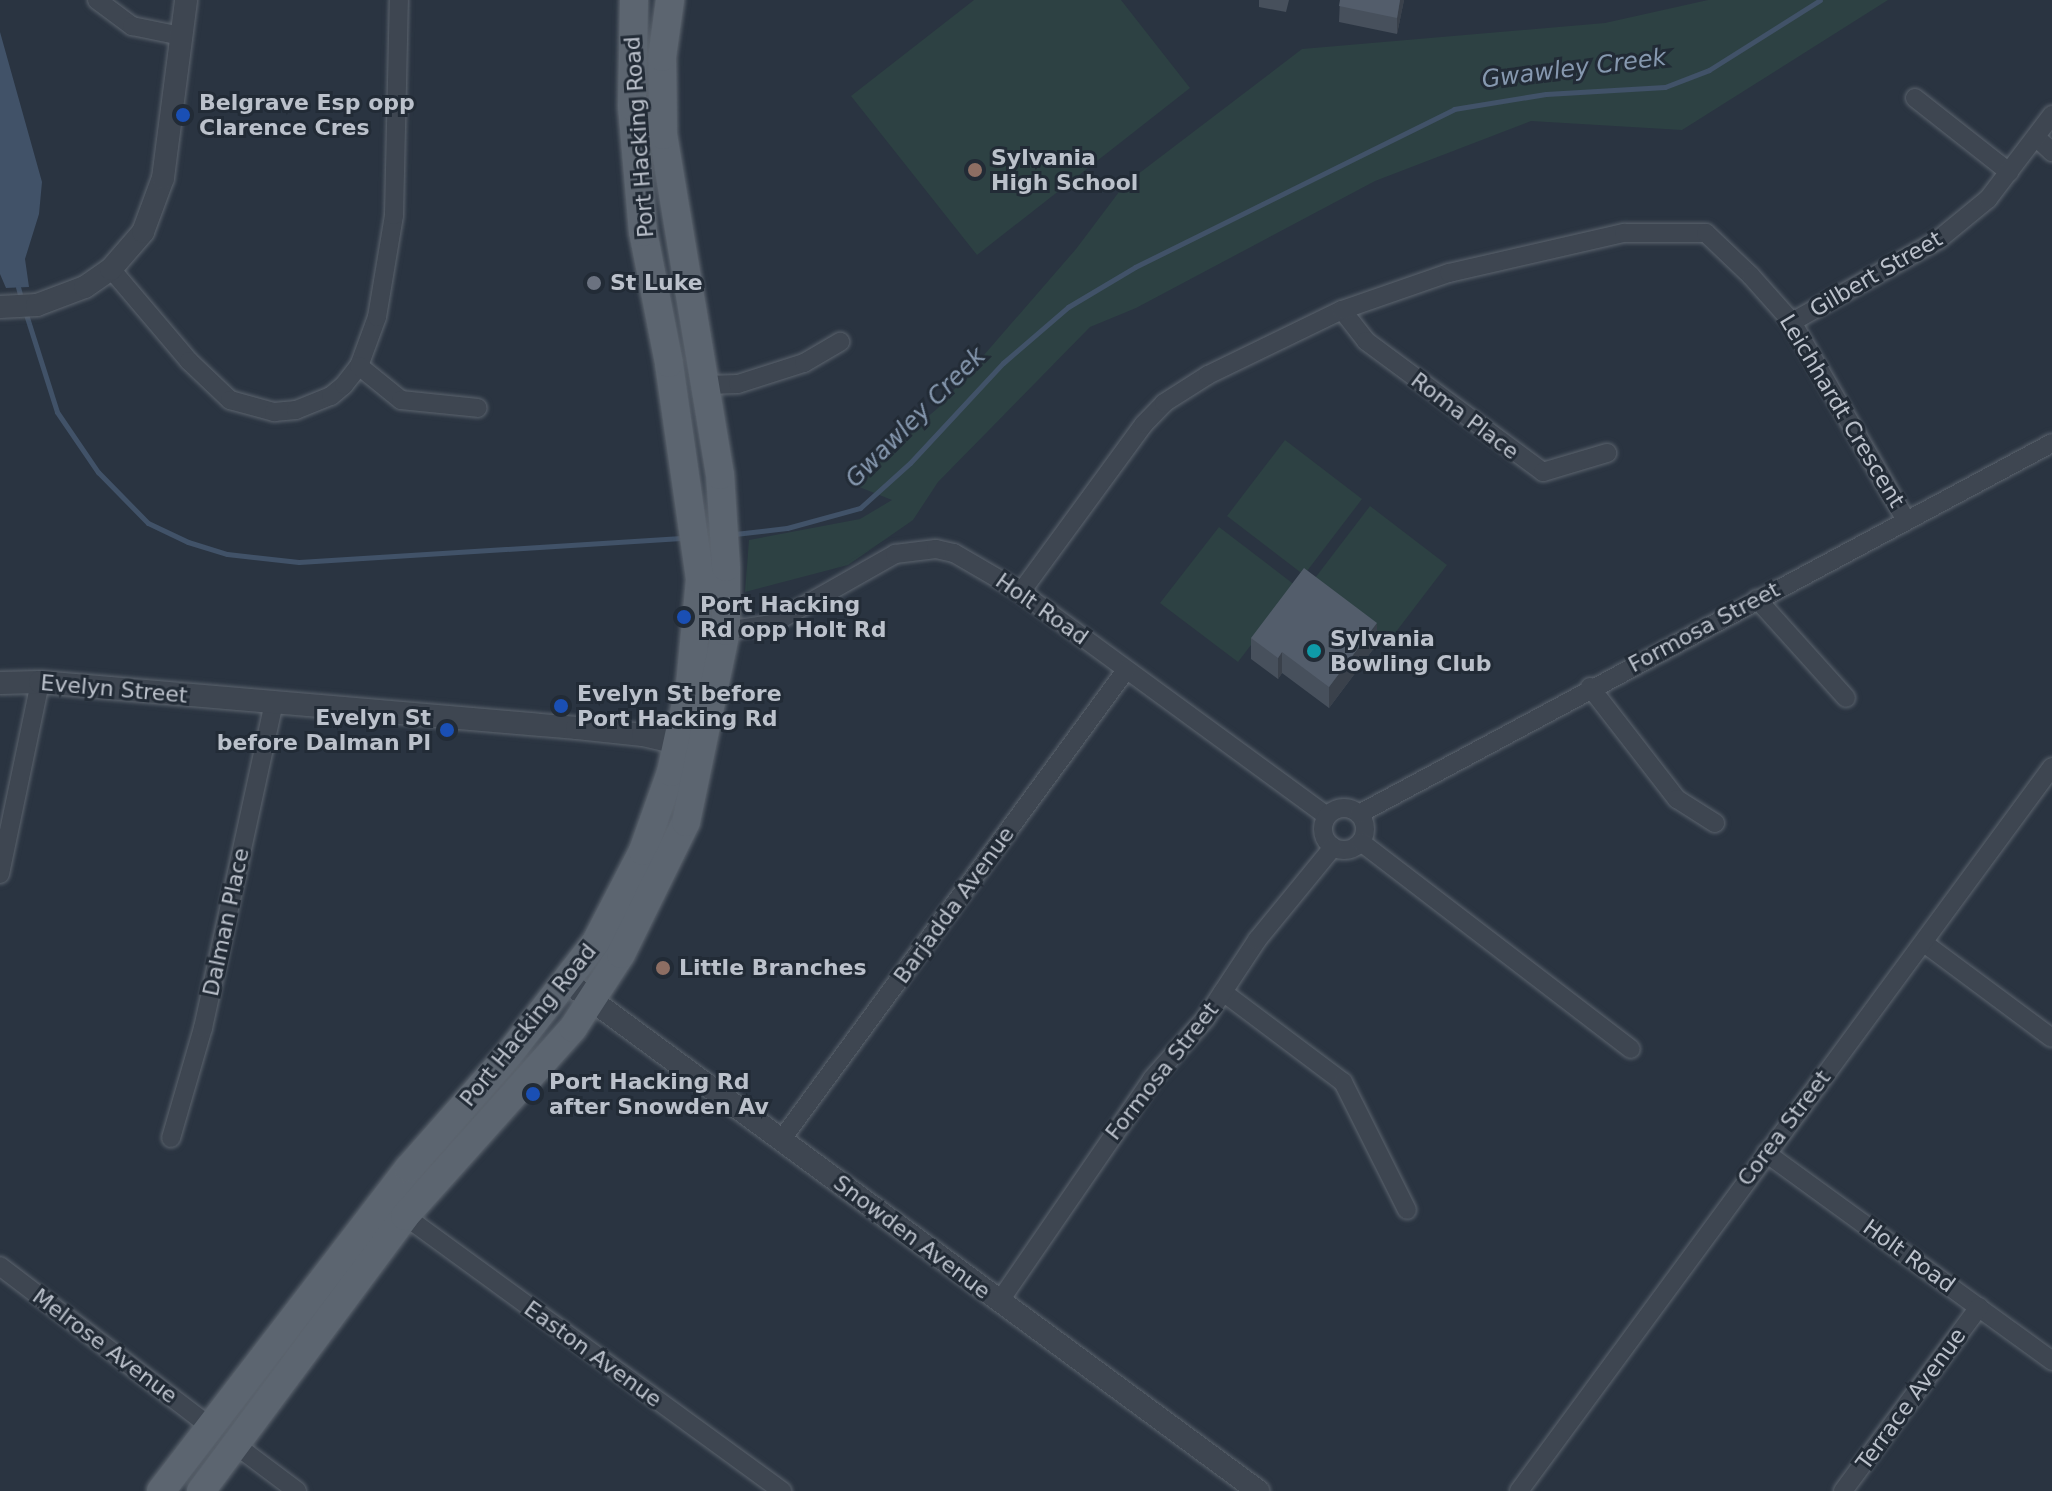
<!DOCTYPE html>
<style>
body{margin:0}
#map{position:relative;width:2052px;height:1491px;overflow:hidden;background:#2a3441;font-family:"DejaVu Sans",sans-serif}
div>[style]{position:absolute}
.green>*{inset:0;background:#2d4143}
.water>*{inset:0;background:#415268}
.stream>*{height:5px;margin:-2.5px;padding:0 2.5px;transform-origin:2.5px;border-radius:2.5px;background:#415268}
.roads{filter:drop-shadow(0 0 2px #5c646e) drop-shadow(0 0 2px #5c646e)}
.minor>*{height:18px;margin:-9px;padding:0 9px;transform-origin:9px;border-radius:9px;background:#3e4651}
.minor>.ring{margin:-9px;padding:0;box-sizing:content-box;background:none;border:18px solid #3e4651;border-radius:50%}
.tertiary>*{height:22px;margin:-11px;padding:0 11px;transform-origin:11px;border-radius:11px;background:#3e4651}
.primary>*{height:28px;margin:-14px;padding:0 14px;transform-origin:14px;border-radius:14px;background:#5c6570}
.wall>*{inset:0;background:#47505c}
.shaded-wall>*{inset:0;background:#3a414b}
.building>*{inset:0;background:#535d6b}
.dots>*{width:22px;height:22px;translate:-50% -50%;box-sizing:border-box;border:4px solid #222b36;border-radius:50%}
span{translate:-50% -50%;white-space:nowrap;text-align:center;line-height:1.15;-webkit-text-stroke:6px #222b36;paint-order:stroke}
.poi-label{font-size:22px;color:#bbc1cb;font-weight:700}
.left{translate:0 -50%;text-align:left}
.right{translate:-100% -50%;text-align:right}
.street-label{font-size:22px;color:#bbc1cb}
.water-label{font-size:24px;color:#8698af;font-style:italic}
</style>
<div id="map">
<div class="green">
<i style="clip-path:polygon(974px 0,1121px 0,1190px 88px,977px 255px,851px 96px)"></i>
<i style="clip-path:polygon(1708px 0,1888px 0,1682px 130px,1531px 121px,1375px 181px,1136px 308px,1090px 327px,938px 482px,913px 520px,848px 565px,745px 592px,749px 540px,860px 519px,892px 500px,849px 483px,938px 408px,1076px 249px,1125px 184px,1302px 49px,1605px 23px)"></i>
<i style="clip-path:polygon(1285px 440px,1362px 499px,1304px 575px,1227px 516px)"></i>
<i style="clip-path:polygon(1370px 506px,1447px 565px,1389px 641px,1312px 582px)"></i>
<i style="clip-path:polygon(1219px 527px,1296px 586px,1238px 662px,1160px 603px)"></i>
</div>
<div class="water">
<i style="clip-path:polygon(0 32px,42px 182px,39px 214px,25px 259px,29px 287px,6px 288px,0 274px)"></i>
</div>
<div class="stream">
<i style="left:18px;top:287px;width:16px;rotate:75deg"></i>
<i style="left:25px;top:311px;width:106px;rotate:72.4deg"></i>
<i style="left:57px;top:412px;width:73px;rotate:55.7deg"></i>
<i style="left:98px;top:472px;width:71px;rotate:45.6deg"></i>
<i style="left:148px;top:523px;width:44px;rotate:25.4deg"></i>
<i style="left:188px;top:542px;width:41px;rotate:17.1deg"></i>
<i style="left:227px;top:554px;width:72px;rotate:6.3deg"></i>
<i style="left:299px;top:562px;width:387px;rotate:-3.6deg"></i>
<i style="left:735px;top:534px;width:52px;rotate:-6.6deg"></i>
<i style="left:787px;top:528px;width:76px;rotate:-15.3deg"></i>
<i style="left:860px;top:508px;width:67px;rotate:-42deg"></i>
<i style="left:910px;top:463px;width:137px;rotate:-47.1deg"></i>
<i style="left:1003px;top:363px;width:86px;rotate:-40.7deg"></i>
<i style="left:1068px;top:307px;width:78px;rotate:-30.8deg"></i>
<i style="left:1135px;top:267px;width:356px;rotate:-26.3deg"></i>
<i style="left:1454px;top:109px;width:93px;rotate:-9.3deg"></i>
<i style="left:1546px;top:94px;width:119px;rotate:-3.4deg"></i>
<i style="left:1665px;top:87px;width:47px;rotate:-21.1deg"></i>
<i style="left:1709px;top:70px;width:131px;rotate:-32.2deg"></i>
</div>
<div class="roads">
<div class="minor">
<i style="left:97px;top:0;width:44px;rotate:36.6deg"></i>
<i style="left:132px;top:26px;width:50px;rotate:11.5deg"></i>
<i style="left:1915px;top:98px;width:120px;rotate:38.2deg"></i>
<i style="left:2037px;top:138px;width:21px;rotate:43deg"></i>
<i style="left:111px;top:269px;width:121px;rotate:49.7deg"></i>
<i style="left:189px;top:361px;width:57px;rotate:43.6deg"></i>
<i style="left:230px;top:400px;width:46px;rotate:15.3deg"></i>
<i style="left:274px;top:412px;width:22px;rotate:-5deg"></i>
<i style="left:296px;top:410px;width:38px;rotate:-22deg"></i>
<i style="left:331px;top:396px;width:17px;rotate:-40deg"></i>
<i style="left:344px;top:385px;width:24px;rotate:-52deg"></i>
<i style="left:359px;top:366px;width:52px;rotate:-69.8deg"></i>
<i style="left:377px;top:317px;width:103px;rotate:-80.5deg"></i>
<i style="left:394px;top:215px;width:215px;rotate:-88.7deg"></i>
<i style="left:1342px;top:310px;width:39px;rotate:52deg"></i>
<i style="left:1366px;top:341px;width:220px;rotate:36.5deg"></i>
<i style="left:1543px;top:472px;width:67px;rotate:-16.5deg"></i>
<i style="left:1792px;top:322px;width:167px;rotate:-29.3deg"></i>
<i style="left:1938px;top:240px;width:65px;rotate:-39.4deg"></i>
<i style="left:1988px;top:199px;width:106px;rotate:-52.7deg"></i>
<i style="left:359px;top:366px;width:54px;rotate:39deg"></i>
<i style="left:401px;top:400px;width:77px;rotate:5.9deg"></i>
<i style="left:706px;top:385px;width:32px;rotate:-2deg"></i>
<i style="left:738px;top:384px;width:69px;rotate:-17.7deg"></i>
<i style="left:804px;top:363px;width:42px;rotate:-30.3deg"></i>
<i style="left:1021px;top:592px;width:208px;rotate:-53.8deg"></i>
<i style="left:1144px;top:424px;width:29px;rotate:-46deg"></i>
<i style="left:1164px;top:403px;width:52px;rotate:-32.5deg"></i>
<i style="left:1208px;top:375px;width:149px;rotate:-25.9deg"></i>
<i style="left:1342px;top:310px;width:113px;rotate:-19.1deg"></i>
<i style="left:1449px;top:273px;width:180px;rotate:-12.9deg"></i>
<i style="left:1624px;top:233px;width:82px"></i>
<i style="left:1706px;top:233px;width:62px;rotate:43.7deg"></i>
<i style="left:1751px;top:276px;width:62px;rotate:48.3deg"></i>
<i style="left:1792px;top:322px;width:228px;rotate:60.1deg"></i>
<i style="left:1757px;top:599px;width:133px;rotate:48deg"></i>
<i style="left:726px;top:631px;width:47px;rotate:-8.7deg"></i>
<i style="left:772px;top:624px;width:142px;rotate:-29.6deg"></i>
<i style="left:895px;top:554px;width:41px;rotate:-7deg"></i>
<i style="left:936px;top:549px;width:18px;rotate:13deg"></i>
<i style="left:954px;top:553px;width:78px;rotate:30.2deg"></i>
<i style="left:1021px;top:592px;width:379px;rotate:36.2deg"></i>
<i style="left:1590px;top:687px;width:142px;rotate:52.2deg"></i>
<i style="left:1677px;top:799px;width:45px;rotate:32.3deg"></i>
<i class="ring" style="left:1323px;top:808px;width:24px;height:24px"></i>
<i style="left:1359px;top:814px;width:786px;rotate:-28.16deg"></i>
<i style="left:1361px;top:842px;width:340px;rotate:37.5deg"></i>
<i style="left:0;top:874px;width:196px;rotate:-78.2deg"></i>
<i style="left:1924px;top:943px;width:159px;rotate:36.6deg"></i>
<i style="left:1223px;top:992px;width:150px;rotate:36.9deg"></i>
<i style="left:1343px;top:1082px;width:143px;rotate:63.4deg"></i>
<i style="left:171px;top:1138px;width:115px;rotate:-73.8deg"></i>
<i style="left:203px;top:1028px;width:333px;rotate:-77.7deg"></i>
<i style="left:782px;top:1139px;width:582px;rotate:-53.74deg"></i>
<i style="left:1766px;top:1153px;width:354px;rotate:36deg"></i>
<i style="left:405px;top:1216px;width:467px;rotate:36.1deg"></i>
<i style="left:0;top:1266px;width:263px;rotate:37.4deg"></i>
<i style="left:999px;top:1302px;width:270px;rotate:-55.5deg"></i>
<i style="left:1152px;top:1079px;width:80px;rotate:-48.5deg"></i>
<i style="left:1205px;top:1019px;width:95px;rotate:-56.6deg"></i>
<i style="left:1257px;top:940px;width:120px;rotate:-50.7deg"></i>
<i style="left:237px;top:1446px;width:75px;rotate:36.9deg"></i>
<i style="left:1519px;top:1491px;width:899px;rotate:-53.64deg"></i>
<i style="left:1843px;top:1491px;width:229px;rotate:-53.5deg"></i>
</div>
<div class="tertiary">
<i style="left:0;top:307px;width:37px;rotate:-3deg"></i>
<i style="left:37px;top:305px;width:51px;rotate:-20.6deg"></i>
<i style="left:85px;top:287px;width:32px;rotate:-35deg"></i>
<i style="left:111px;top:269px;width:49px;rotate:-49.1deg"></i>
<i style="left:143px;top:232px;width:58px;rotate:-69.7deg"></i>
<i style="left:163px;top:178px;width:179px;rotate:-82.6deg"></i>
<i style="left:0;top:683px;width:40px;rotate:-1.4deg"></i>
<i style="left:40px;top:682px;width:539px;rotate:4.9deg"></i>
<i style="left:577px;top:728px;width:66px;rotate:6.1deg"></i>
<i style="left:643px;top:735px;width:49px;rotate:12.9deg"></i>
<i style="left:578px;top:990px;width:845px;rotate:36.38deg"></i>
</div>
<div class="primary">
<i style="left:161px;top:1491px;width:407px;rotate:-52.5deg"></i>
<i style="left:409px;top:1168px;width:148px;rotate:-48.6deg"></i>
<i style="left:507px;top:1057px;width:145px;rotate:-52.3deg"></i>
<i style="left:596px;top:942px;width:102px;rotate:-62.7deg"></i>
<i style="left:643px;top:851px;width:84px;rotate:-70.5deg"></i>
<i style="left:671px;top:772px;width:89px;rotate:-77.7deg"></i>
<i style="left:690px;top:685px;width:106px;rotate:-84.6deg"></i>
<i style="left:700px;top:579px;width:218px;rotate:-98.2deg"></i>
<i style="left:669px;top:363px;width:134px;rotate:-101.2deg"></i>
<i style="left:643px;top:232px;width:126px;rotate:-95deg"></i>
<i style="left:632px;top:106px;width:106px;rotate:-88.9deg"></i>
<i style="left:201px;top:1491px;width:342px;rotate:-53.4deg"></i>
<i style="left:405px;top:1216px;width:252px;rotate:-48.2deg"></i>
<i style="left:573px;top:1028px;width:88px;rotate:-57deg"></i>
<i style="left:621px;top:954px;width:147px;rotate:-63.8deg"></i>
<i style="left:686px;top:822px;width:195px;rotate:-78.2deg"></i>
<i style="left:726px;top:631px;width:64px;rotate:-90deg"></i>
<i style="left:726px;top:567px;width:92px;rotate:-93.7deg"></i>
<i style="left:720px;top:475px;width:345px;rotate:-99.5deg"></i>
<i style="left:663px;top:135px;width:78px;rotate:-90.7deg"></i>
<i style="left:662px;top:57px;width:58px;rotate:-82deg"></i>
</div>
</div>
<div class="wall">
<i style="clip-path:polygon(1259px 0,1289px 0,1286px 12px,1259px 7px)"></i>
<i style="clip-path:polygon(1340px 0,1404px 0,1397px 34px,1339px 22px)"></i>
<i style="clip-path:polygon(1251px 638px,1377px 644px,1329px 708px,1282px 673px,1278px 679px,1251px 659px)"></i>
</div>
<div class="shaded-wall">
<i style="clip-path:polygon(1400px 0,1404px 0,1397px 34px,1397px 18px)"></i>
<i style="clip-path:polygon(1377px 623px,1377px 644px,1329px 708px,1329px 687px)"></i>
<i style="clip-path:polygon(1282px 652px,1282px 673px,1278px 679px,1278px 658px)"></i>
</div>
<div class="building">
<i style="clip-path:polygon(1340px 0,1400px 0,1397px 18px,1339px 6px)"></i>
<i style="clip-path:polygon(1304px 568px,1377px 623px,1329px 687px,1282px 652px,1278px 658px,1251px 638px)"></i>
</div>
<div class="dots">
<i style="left:183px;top:115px;background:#1a4fb4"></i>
<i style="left:975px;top:170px;background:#8d6e63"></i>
<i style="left:594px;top:283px;background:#6b7280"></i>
<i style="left:684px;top:617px;background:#1a4fb4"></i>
<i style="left:1314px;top:651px;background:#0f9aa8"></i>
<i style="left:561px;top:706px;background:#1a4fb4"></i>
<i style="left:447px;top:730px;background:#1a4fb4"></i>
<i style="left:663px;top:968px;background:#8d6e63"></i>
<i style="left:533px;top:1094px;background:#1a4fb4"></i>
</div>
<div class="poi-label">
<span class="left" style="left:199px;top:115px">Belgrave Esp opp<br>Clarence Cres</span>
<span class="left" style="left:991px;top:170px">Sylvania<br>High School</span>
<span class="left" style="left:610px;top:283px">St Luke</span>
<span class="left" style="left:700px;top:617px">Port Hacking<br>Rd opp Holt Rd</span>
<span class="left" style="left:1330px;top:651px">Sylvania<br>Bowling Club</span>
<span class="left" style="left:577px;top:706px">Evelyn St before<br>Port Hacking Rd</span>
<span class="right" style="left:431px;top:730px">Evelyn St<br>before Dalman Pl</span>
<span class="left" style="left:679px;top:968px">Little Branches</span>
<span class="left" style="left:549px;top:1094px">Port Hacking Rd<br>after Snowden Av</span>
</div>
<div class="street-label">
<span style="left:639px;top:137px;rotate:-94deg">Port Hacking Road</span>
<span style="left:1876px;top:274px;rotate:-30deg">Gilbert Street</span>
<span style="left:1842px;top:411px;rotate:59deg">Leichhardt Crescent</span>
<span style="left:1465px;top:416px;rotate:37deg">Roma Place</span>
<span style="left:1042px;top:609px;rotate:35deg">Holt Road</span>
<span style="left:1704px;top:627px;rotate:-28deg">Formosa Street</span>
<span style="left:114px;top:689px;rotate:5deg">Evelyn Street</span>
<span style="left:954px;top:905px;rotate:-54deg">Barjadda Avenue</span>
<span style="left:226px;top:922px;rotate:-78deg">Dalman Place</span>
<span style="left:528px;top:1025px;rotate:-51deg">Port Hacking Road</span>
<span style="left:1162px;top:1071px;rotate:-52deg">Formosa Street</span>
<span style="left:1784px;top:1128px;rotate:-53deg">Corea Street</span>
<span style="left:912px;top:1237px;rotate:37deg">Snowden Avenue</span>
<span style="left:1909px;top:1256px;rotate:36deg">Holt Road</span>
<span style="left:105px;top:1346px;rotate:37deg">Melrose Avenue</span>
<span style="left:593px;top:1354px;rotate:36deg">Easton Avenue</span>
<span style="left:1911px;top:1399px;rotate:-54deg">Terrace Avenue</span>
</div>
<div class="water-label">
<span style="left:1574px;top:69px;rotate:-7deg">Gwawley Creek</span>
<span style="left:916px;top:418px;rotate:-45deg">Gwawley Creek</span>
</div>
</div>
